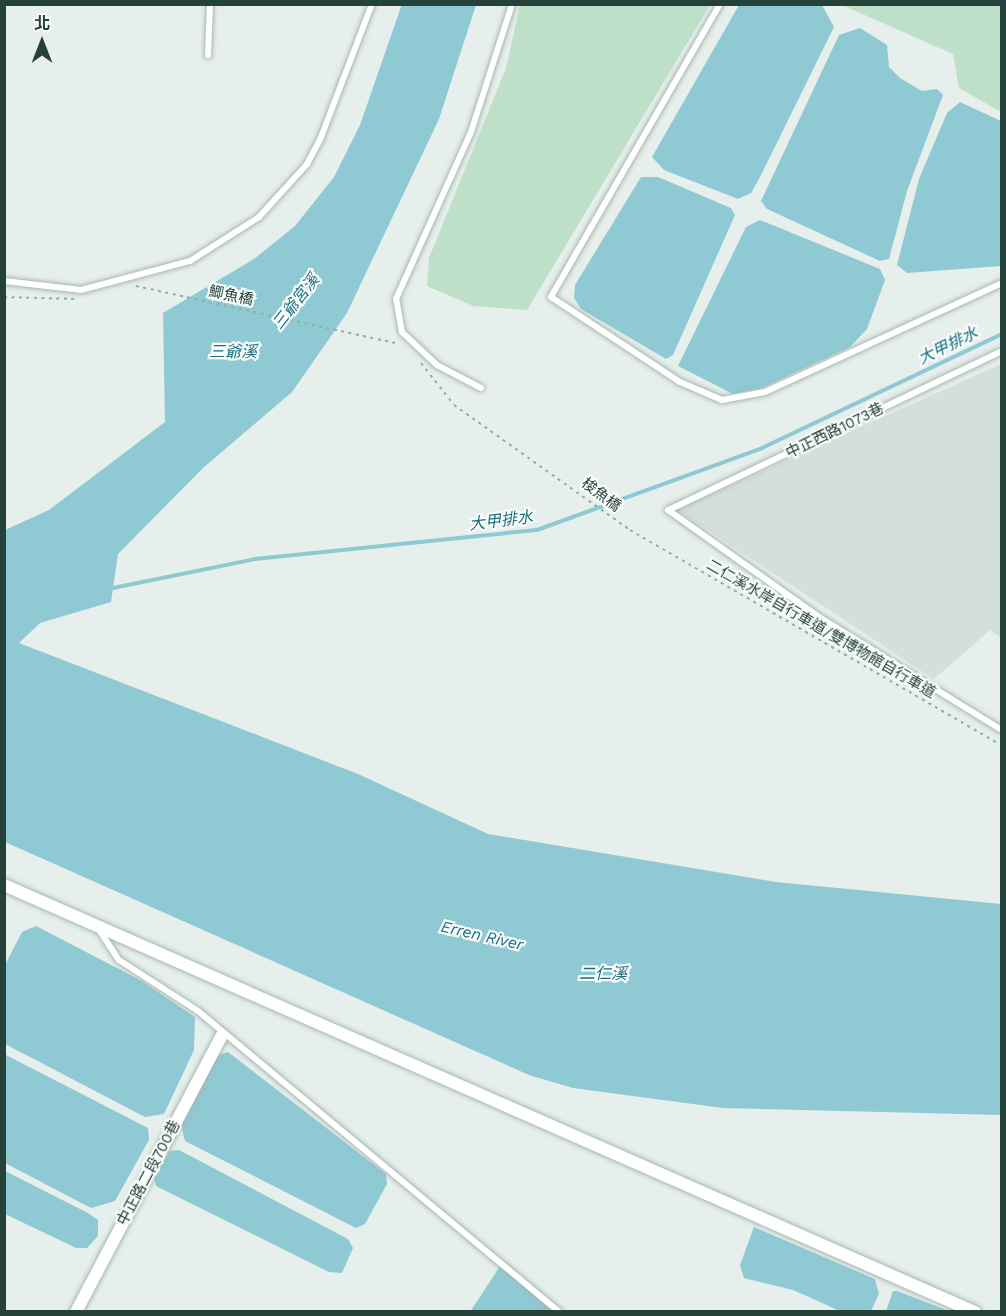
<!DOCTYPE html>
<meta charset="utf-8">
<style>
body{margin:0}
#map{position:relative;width:1006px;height:1316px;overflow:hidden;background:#e6efeb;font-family:"Work Sans","Noto Sans TC",sans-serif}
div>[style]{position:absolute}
.built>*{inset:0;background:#d4dfda}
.green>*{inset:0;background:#bfe0c8}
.water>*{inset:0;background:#8ec9d4}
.stream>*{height:4px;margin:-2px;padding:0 2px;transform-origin:2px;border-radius:2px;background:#8ec9d4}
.path>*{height:2px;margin-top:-1px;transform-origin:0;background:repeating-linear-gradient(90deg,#86b3a5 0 3px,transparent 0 7.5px)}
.roads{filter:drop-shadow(0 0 2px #a8b8b2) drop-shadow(0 0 2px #a8b8b2)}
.lane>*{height:6px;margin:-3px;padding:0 3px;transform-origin:3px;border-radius:3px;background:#fff}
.street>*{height:12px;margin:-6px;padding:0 6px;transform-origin:6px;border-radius:6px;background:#fff}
span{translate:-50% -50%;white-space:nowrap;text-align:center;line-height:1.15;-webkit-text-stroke:4.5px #f7fbf9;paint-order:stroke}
.street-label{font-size:15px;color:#24423a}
.water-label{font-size:16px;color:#1c6f80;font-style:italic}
.frame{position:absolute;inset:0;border:6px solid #24423a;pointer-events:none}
.north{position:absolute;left:12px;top:12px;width:60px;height:60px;-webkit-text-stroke:4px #f7fbf9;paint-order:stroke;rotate:0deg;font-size:16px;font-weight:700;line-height:24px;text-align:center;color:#24423a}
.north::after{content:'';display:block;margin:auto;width:21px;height:27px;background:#24423a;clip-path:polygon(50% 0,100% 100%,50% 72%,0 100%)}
</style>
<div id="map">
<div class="built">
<i style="clip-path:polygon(1001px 364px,1001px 638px,990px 630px,934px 679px,677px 510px)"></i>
</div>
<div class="green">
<i style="clip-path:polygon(520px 5px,710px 5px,527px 310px,473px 306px,427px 286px,429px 258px,506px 68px)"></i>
<i style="clip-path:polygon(842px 5px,1001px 5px,1001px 112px,959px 88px,953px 54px)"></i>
</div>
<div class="water">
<i style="clip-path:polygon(402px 4px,476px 5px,439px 119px,347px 313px,292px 392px,203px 468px,118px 554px,111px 602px,40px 623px,19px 643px,358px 774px,488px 834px,776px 882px,1001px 904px,1001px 1115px,723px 1108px,573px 1088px,529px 1075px,5px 842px,5px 530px,49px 510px,165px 422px,163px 313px,254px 259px,295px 226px,334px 177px,360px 125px)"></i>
<i style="clip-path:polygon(739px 5px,822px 5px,834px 27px,761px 175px,751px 193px,738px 199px,664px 170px,652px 157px)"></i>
<i style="clip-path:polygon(860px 28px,887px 45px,889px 67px,900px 78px,922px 91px,937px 89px,943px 95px,907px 191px,889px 259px,880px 261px,767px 209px,761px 201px,839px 35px)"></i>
<i style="clip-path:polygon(960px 102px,1001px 121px,1001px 266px,907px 273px,897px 265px,919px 179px,947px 113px)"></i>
<i style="clip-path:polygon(641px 177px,658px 177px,731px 208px,735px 215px,673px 355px,666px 359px,581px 309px,574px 298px,575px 285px)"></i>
<i style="clip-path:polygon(760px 220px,880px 269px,885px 280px,867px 329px,850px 347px,762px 388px,733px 394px,678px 366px,746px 227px)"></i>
<i style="clip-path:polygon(36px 926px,142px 981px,195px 1017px,194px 1050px,164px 1114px,145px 1117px,5px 1044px,5px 965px,22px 932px)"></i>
<i style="clip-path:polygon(228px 1052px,386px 1174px,387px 1184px,365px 1224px,356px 1228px,185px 1141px,181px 1125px,216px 1056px)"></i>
<i style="clip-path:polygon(4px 1054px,148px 1128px,149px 1140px,115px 1201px,91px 1208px,5px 1163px)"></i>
<i style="clip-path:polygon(179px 1150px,348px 1239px,353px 1248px,342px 1273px,329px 1272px,156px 1186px,154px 1177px,170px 1151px)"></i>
<i style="clip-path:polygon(5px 1171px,88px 1213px,98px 1220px,98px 1236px,87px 1248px,76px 1248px,5px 1214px)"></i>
<i style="clip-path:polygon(754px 1227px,875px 1279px,879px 1294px,871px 1311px,840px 1311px,793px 1290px,744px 1278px,740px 1265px)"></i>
<i style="clip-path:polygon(502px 1263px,562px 1311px,470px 1312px)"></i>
<i style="clip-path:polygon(893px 1291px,897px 1291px,949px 1311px,886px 1311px)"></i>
</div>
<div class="stream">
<i style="left:108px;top:589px;width:150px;rotate:-11.5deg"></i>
<i style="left:255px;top:559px;width:283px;rotate:-5.9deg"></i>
<i style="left:537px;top:530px;width:239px;rotate:-20deg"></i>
<i style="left:762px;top:448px;width:266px;rotate:-25.4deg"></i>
</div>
<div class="path">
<i style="left:136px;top:286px;width:270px;rotate:12.4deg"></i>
<i style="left:4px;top:297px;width:72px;rotate:1.6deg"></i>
<i style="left:421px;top:363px;width:53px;rotate:51.8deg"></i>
<i style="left:454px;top:405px;width:216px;rotate:35.4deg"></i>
<i style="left:630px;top:530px;width:430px;rotate:30.1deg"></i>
</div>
<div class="roads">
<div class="lane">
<i style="left:720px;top:4px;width:338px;rotate:120deg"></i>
<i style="left:551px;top:297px;width:154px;rotate:33.4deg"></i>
<i style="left:680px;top:382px;width:46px;rotate:23.2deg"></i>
<i style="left:722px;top:400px;width:44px;rotate:-10.5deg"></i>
<i style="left:765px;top:392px;width:261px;rotate:-24.7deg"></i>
<i style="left:208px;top:55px;width:51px;rotate:-87.8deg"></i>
<i style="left:4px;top:281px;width:78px;rotate:6.7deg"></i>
<i style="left:81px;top:290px;width:113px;rotate:-14.9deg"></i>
<i style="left:190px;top:261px;width:82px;rotate:-32.5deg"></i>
<i style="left:259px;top:217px;width:72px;rotate:-47.8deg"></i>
<i style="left:307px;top:164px;width:27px;rotate:-62deg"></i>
<i style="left:320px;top:140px;width:146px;rotate:-69.1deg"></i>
<i style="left:1002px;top:351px;width:370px;rotate:154.5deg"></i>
<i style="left:668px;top:510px;width:189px;rotate:35.3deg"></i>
<i style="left:822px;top:619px;width:211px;rotate:31.7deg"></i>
<i style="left:481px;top:388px;width:50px;rotate:-152.4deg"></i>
<i style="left:437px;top:365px;width:48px;rotate:-136.7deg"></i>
<i style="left:402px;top:332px;width:34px;rotate:-100deg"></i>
<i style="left:396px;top:299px;width:183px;rotate:-65.8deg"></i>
<i style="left:471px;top:132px;width:134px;rotate:-72.2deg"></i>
<i style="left:98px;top:928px;width:38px;rotate:57deg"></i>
<i style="left:119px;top:960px;width:94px;rotate:32.8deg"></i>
<i style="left:198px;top:1011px;width:470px;rotate:39.8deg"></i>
</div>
<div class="street">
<i style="left:4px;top:885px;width:1061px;rotate:23.74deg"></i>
<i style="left:76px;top:1312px;width:313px;rotate:-62.2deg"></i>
</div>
</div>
<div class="street-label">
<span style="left:231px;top:296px;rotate:12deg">鯽魚橋</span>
<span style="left:835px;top:431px;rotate:-26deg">中正西路1073巷</span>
<span style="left:601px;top:495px;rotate:37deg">梭魚橋</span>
<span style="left:821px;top:629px;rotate:30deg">二仁溪水岸自行車道/雙博物館自行車道</span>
<span style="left:149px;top:1173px;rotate:-62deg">中正路二段700巷</span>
</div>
<div class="water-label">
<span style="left:296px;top:302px;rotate:-52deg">三爺宮溪</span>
<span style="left:948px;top:346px;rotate:-26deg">大甲排水</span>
<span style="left:233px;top:352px">三爺溪</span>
<span style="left:501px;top:521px;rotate:-7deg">大甲排水</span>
<span style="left:482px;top:936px;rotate:13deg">Erren River</span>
<span style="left:603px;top:974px">二仁溪</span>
</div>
<div class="frame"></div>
<div class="north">北</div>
</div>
